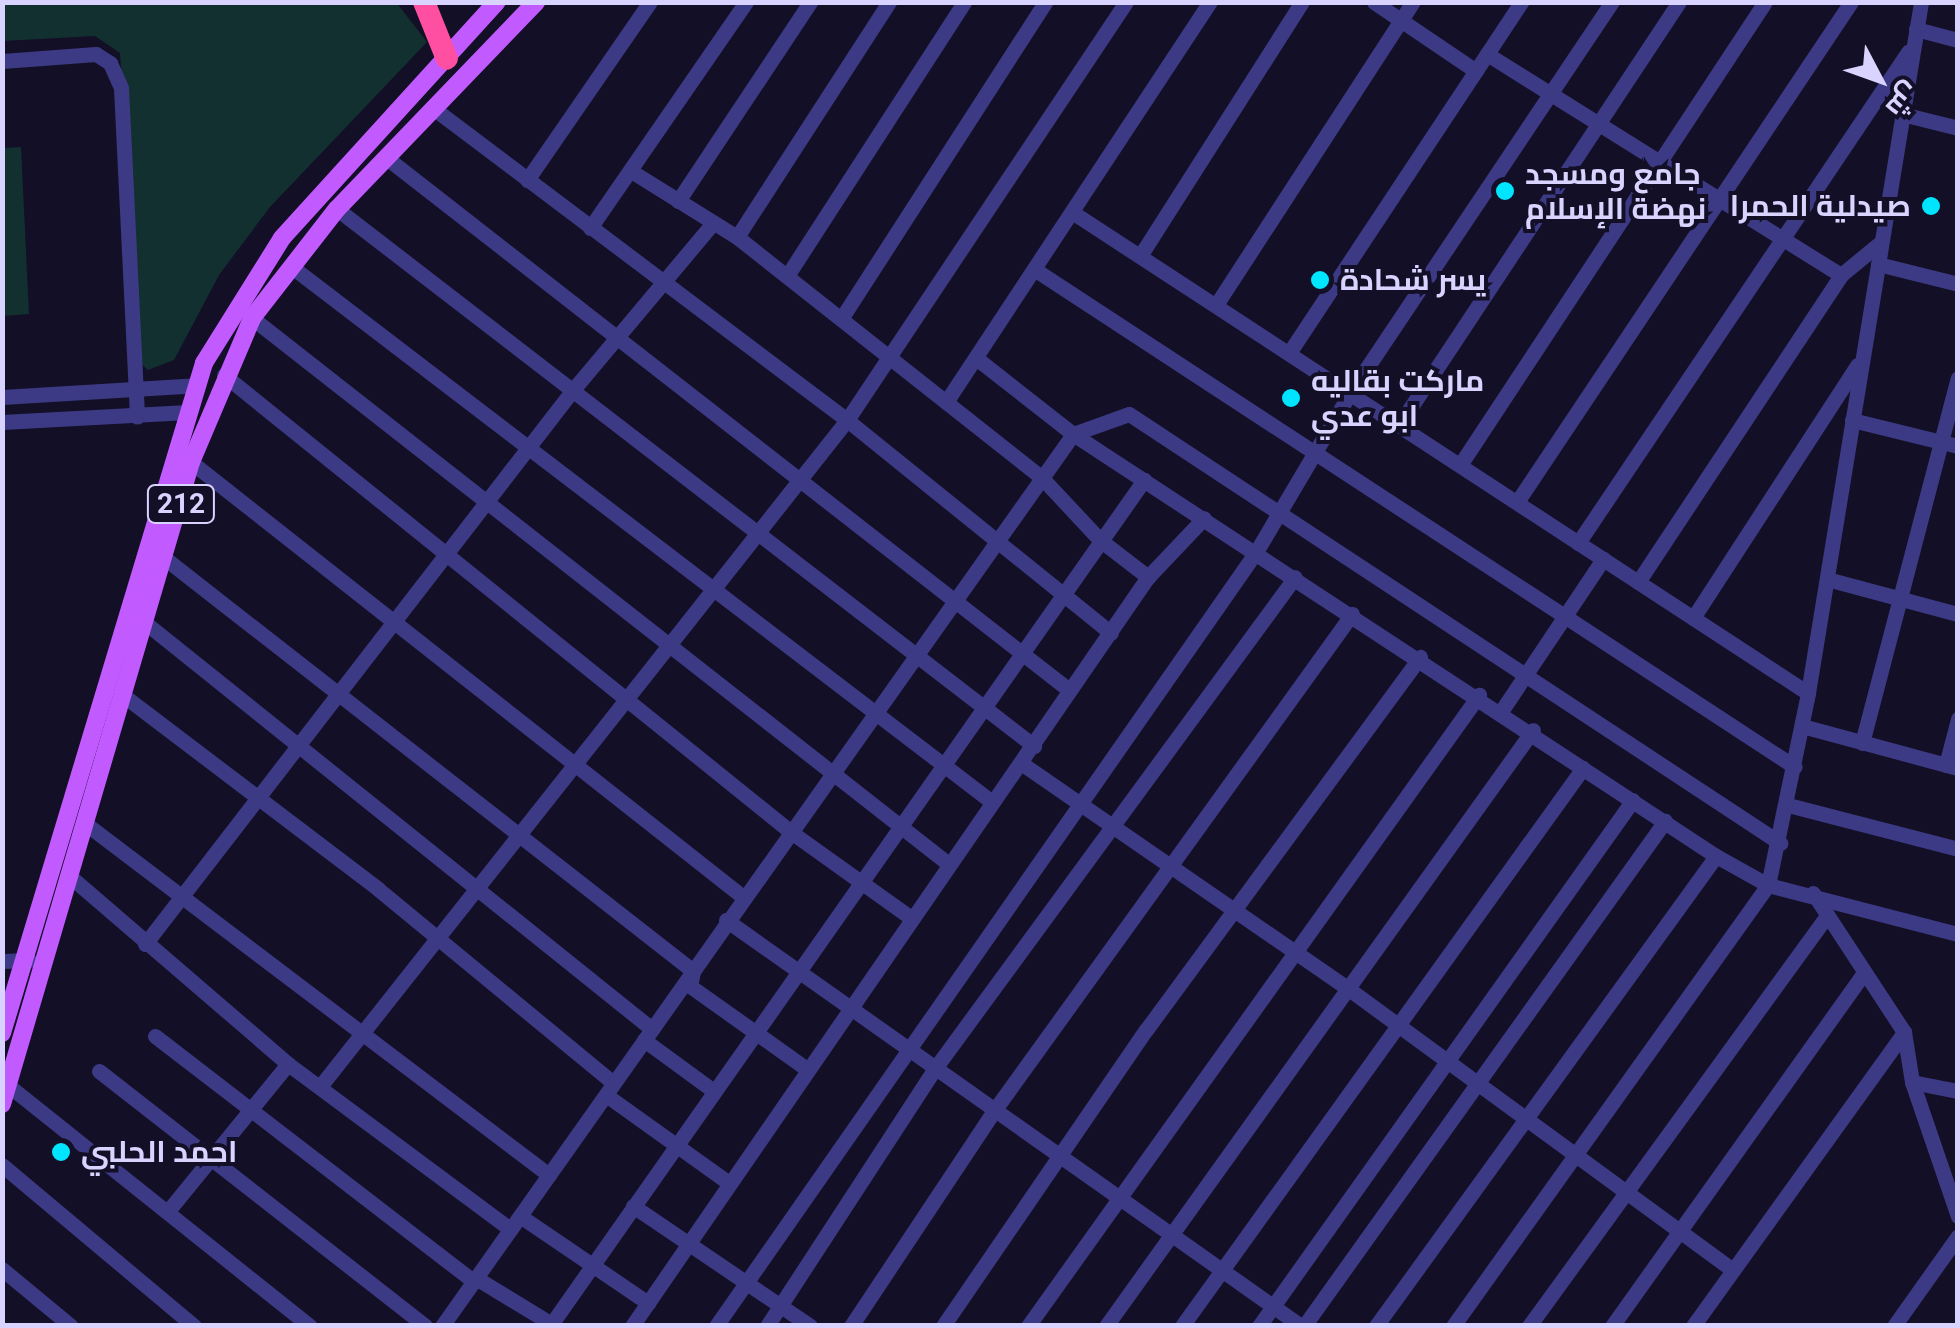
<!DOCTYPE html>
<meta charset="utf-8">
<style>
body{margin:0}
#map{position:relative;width:1960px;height:1328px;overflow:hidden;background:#130f26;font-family:Roboto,Cairo,sans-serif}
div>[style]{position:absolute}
.green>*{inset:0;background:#12302f}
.minor>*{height:15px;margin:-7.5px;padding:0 7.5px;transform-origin:7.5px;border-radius:7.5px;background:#3d3a85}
.major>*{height:18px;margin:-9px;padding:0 9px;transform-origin:9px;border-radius:9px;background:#c25bff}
.highway>*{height:22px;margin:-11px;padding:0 11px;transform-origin:11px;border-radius:11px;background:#ff4fa3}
.dots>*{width:28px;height:28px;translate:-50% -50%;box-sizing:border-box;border:5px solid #130f26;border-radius:50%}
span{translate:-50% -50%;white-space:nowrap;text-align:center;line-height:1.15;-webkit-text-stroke:8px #130f26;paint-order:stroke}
.shield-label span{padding:2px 8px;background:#130f26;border:2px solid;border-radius:8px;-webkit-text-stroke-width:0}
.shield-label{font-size:28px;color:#d9d4ff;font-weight:700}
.poi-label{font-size:30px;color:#d9d4ff;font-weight:700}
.left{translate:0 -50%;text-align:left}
.right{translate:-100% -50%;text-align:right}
.frame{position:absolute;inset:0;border:5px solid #d9d4ff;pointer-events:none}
.north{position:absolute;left:1830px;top:30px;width:100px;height:100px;-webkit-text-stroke:8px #130f26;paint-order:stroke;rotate:131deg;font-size:28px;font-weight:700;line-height:40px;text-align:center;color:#d9d4ff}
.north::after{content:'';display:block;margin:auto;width:35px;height:45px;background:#d9d4ff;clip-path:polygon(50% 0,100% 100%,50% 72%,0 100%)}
</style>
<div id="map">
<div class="green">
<i style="clip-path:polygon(396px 2px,427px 42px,270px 207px,219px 275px,174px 360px,148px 370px,138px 361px,120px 53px,95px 36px,3px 41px,3px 3px)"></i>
<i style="clip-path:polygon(21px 147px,29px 314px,3px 316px,3px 148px)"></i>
</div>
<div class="minor">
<i style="left:1374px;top:2px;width:123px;rotate:34.1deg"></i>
<i style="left:1916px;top:29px;width:43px;rotate:14.7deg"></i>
<i style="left:1487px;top:54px;width:417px;rotate:32deg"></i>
<i style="left:2px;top:61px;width:94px;rotate:-4.3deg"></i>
<i style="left:96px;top:54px;width:17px;rotate:33deg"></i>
<i style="left:110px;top:63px;width:27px;rotate:66deg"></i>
<i style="left:121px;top:88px;width:329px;rotate:87.2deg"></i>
<i style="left:437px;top:111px;width:513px;rotate:37deg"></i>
<i style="left:847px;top:420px;width:339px;rotate:38.9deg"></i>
<i style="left:1902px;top:114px;width:58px;rotate:14deg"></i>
<i style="left:388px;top:159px;width:864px;rotate:37.94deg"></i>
<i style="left:631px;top:171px;width:125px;rotate:31.9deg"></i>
<i style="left:737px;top:237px;width:389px;rotate:38.3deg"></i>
<i style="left:1042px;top:478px;width:85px;rotate:46.9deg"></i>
<i style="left:1100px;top:540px;width:61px;rotate:37.6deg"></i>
<i style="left:527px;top:180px;width:216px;rotate:-55.4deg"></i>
<i style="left:678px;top:201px;width:239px;rotate:-56.4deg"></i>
<i style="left:337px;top:209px;width:880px;rotate:37.61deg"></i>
<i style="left:1072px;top:212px;width:879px;rotate:33.17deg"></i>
<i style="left:590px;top:228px;width:275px;rotate:-55.4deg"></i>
<i style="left:737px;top:237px;width:280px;rotate:-57.1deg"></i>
<i style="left:1140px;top:256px;width:301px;rotate:-57.5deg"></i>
<i style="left:1878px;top:264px;width:82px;rotate:14deg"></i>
<i style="left:292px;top:267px;width:881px;rotate:37.39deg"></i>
<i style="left:1034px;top:269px;width:909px;rotate:33.2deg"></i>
<i style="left:787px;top:276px;width:326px;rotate:-57.1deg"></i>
<i style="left:1216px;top:305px;width:361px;rotate:-57deg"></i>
<i style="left:252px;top:318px;width:882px;rotate:38.09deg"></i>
<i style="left:841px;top:319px;width:377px;rotate:-57.2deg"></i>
<i style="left:1289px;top:353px;width:421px;rotate:-56.5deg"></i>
<i style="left:976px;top:358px;width:123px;rotate:38.1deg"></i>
<i style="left:1073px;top:434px;width:769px;rotate:33.28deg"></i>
<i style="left:1716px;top:856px;width:60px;rotate:29.1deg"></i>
<i style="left:1768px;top:885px;width:196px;rotate:14.5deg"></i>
<i style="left:224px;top:375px;width:728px;rotate:38.87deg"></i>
<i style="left:791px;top:832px;width:148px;rotate:35.6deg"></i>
<i style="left:2px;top:397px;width:194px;rotate:-3.5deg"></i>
<i style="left:946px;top:402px;width:479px;rotate:-56.6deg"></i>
<i style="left:1852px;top:420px;width:109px;rotate:13.8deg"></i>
<i style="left:2px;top:422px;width:186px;rotate:-3.1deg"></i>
<i style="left:1399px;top:425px;width:507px;rotate:-56.5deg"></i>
<i style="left:191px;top:462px;width:701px;rotate:38.23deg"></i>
<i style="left:1460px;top:465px;width:554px;rotate:-56.63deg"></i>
<i style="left:1517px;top:502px;width:601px;rotate:-56.26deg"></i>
<i style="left:1578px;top:543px;width:592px;rotate:-56.1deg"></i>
<i style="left:167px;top:560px;width:668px;rotate:38deg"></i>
<i style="left:693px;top:971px;width:15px;rotate:101deg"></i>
<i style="left:690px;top:986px;width:140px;rotate:35.4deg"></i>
<i style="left:1827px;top:579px;width:136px;rotate:15deg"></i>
<i style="left:1638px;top:582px;width:368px;rotate:-56.5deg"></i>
<i style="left:1841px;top:275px;width:52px;rotate:-39.5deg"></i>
<i style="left:1693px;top:618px;width:302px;rotate:-57deg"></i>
<i style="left:148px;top:625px;width:646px;rotate:38.72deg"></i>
<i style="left:128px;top:699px;width:314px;rotate:37.2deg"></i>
<i style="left:378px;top:889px;width:305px;rotate:39.5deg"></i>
<i style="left:1502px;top:710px;width:182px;rotate:-56.2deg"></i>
<i style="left:1802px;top:726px;width:162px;rotate:15.1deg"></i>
<i style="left:1862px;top:743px;width:377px;rotate:-75.3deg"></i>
<i style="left:1021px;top:763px;width:395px;rotate:34.6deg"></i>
<i style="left:1346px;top:987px;width:479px;rotate:36.2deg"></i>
<i style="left:1946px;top:765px;width:48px;rotate:-75.4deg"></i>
<i style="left:1788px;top:805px;width:176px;rotate:14.5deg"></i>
<i style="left:90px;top:827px;width:576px;rotate:37.17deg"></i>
<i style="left:73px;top:879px;width:284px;rotate:40.7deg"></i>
<i style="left:288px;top:1064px;width:277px;rotate:36.6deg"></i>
<i style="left:1813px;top:893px;width:166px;rotate:56.8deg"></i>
<i style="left:1904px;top:1032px;width:51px;rotate:80.9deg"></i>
<i style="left:1912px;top:1082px;width:142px;rotate:71.1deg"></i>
<i style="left:726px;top:920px;width:704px;rotate:35.23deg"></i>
<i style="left:145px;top:944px;width:699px;rotate:-52.33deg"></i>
<i style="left:572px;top:391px;width:219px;rotate:-50deg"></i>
<i style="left:2px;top:961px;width:27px;rotate:-2deg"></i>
<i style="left:155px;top:1036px;width:401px;rotate:37.6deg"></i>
<i style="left:644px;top:1040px;width:83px;rotate:36.2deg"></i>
<i style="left:99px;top:1071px;width:414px;rotate:38deg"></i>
<i style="left:1912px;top:1082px;width:47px;rotate:11.1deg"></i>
<i style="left:322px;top:1084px;width:846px;rotate:-51.67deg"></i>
<i style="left:847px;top:420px;width:503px;rotate:-56.28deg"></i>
<i style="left:9px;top:1086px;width:385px;rotate:38.6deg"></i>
<i style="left:606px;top:1095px;width:148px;rotate:35.6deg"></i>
<i style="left:2px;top:1165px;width:251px;rotate:40deg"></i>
<i style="left:633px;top:1206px;width:214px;rotate:34.1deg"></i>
<i style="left:168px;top:1211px;width:190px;rotate:-50.8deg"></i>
<i style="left:520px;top:1216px;width:155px;rotate:34.2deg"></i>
<i style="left:2px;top:1269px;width:89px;rotate:39.6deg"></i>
<i style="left:476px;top:1278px;width:92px;rotate:31.3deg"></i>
<i style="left:442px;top:1326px;width:1093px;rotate:-54.72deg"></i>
<i style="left:1073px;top:434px;width:59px;rotate:-19.7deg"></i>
<i style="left:1129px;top:414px;width:780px;rotate:33.38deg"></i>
<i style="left:550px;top:1326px;width:1034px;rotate:-54.93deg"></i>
<i style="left:632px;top:1326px;width:910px;rotate:-55.44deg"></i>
<i style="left:1148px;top:577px;width:81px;rotate:-46.5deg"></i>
<i style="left:716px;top:1326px;width:944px;rotate:-55.1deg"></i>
<i style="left:1256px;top:552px;width:185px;rotate:-59.4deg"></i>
<i style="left:1350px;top:393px;width:471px;rotate:-56.2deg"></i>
<i style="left:767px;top:1326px;width:309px;rotate:-56.9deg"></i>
<i style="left:936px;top:1067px;width:607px;rotate:-53.77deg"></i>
<i style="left:851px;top:1326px;width:262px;rotate:-56.4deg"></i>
<i style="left:996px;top:1108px;width:609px;rotate:-54.22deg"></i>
<i style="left:943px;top:1326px;width:359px;rotate:-55.6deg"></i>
<i style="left:1146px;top:1030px;width:463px;rotate:-53.7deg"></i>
<i style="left:1028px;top:1326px;width:776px;rotate:-54.45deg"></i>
<i style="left:1106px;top:1326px;width:733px;rotate:-54.38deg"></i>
<i style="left:1182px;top:1326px;width:687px;rotate:-54.3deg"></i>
<i style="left:1259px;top:1326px;width:645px;rotate:-54.59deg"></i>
<i style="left:1304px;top:1326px;width:621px;rotate:-54.44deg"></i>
<i style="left:1376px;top:1326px;width:580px;rotate:-54.12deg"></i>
<i style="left:1453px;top:1326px;width:542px;rotate:-54.46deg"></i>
<i style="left:1768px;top:885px;width:196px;rotate:-78.2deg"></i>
<i style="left:1808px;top:693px;width:700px;rotate:-80.71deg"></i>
<i style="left:1529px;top:1326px;width:505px;rotate:-54.01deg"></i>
<i style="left:1612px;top:1326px;width:431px;rotate:-54.5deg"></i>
<i style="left:1693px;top:1326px;width:362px;rotate:-54.3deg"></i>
<i style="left:1894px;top:1326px;width:110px;rotate:-54.6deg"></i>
</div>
<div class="major">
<i style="left:2px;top:1033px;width:700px;rotate:-73.22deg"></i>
<i style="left:204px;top:363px;width:147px;rotate:-58deg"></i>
<i style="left:282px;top:238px;width:319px;rotate:-47.7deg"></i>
<i style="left:2px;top:1104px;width:669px;rotate:-73.6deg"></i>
<i style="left:191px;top:462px;width:156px;rotate:-67deg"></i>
<i style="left:252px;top:318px;width:138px;rotate:-52.1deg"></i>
<i style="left:337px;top:209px;width:287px;rotate:-46.1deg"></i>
</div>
<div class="highway">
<i style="left:424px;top:2px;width:61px;rotate:68deg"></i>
</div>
<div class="dots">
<i style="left:1505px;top:191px;background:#00e5ff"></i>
<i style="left:1931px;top:206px;background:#00e5ff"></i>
<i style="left:1320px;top:280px;background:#00e5ff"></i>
<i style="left:1291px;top:398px;background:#00e5ff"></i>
<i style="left:61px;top:1152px;background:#00e5ff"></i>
</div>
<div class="shield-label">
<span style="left:181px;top:504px">212</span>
</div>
<div class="poi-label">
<span class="left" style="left:1525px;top:191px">جامع ومسجد<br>نهضة الإسلام</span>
<span class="right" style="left:1911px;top:206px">صيدلية الحمرا</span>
<span class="left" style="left:1340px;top:280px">يسر شحادة</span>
<span class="left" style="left:1311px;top:398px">ماركت بقاليه<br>ابو عدي</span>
<span class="left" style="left:81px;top:1152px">احمد الحلبي</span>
</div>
<div class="frame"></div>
<div class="north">ش</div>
</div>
